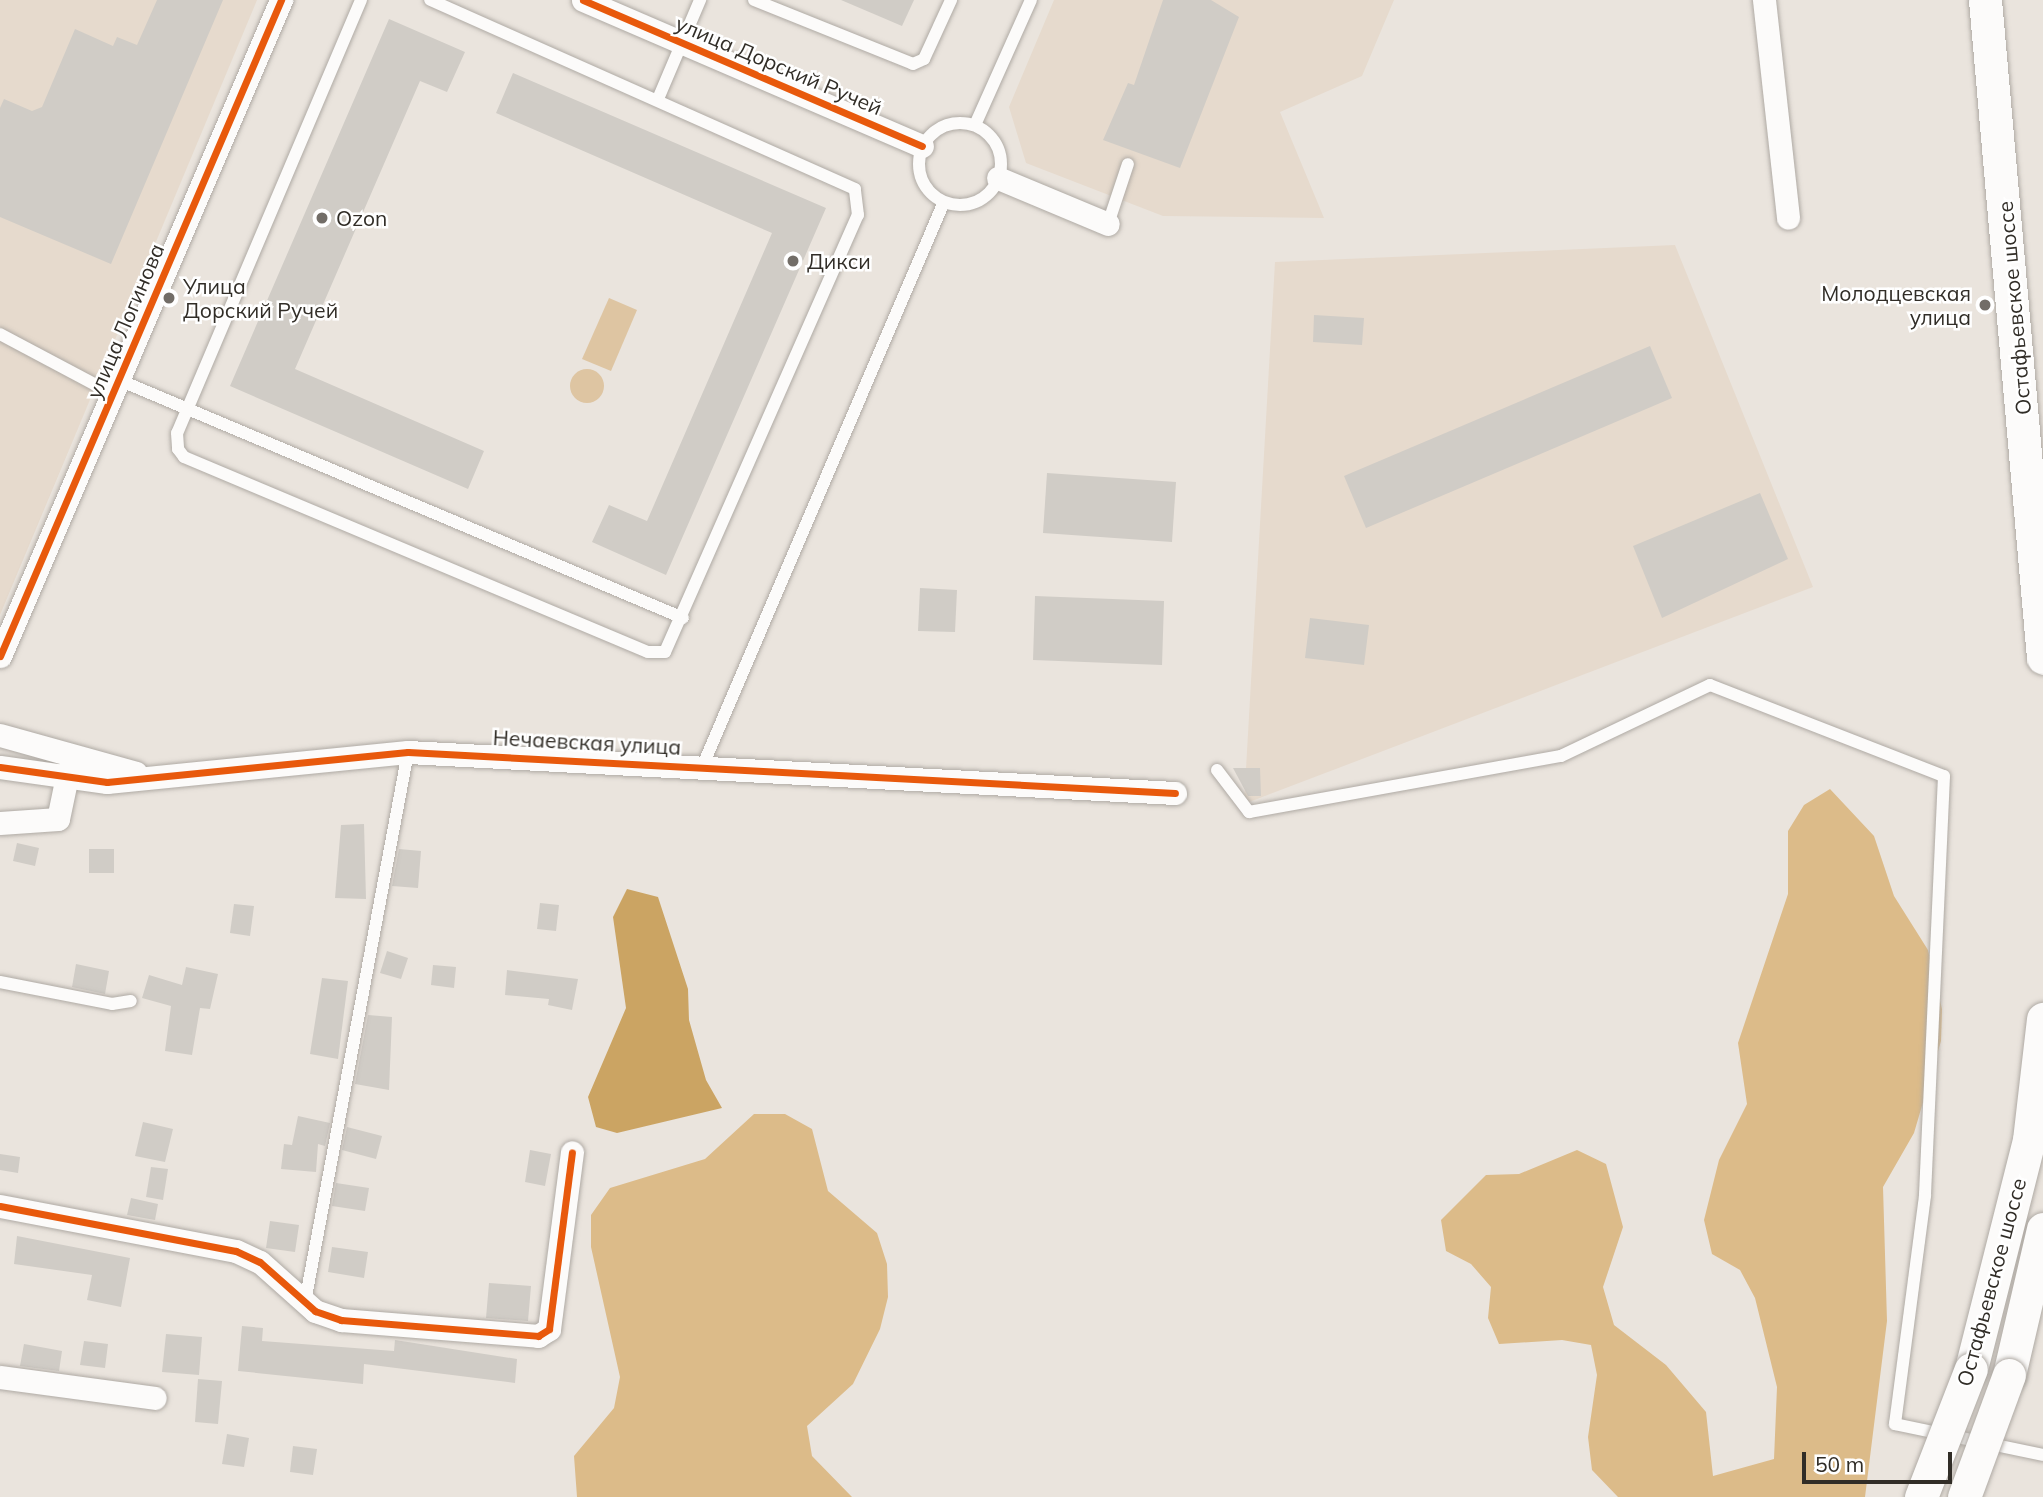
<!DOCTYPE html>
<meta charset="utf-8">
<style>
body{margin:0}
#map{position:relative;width:2043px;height:1497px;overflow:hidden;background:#eae4dd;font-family:Mulish,sans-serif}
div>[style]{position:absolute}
.built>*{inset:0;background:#e6dacd}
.green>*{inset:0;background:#dec5a2}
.round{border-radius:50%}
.forest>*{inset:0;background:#dcbb89}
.water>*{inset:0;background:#cba463}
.building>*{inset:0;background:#d0ccc6}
.roads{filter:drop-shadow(0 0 2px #afaaa4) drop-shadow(0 0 2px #afaaa4)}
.lane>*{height:12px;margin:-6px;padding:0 6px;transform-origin:6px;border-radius:6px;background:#fcfbfa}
.lane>.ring{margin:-6px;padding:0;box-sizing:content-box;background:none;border:12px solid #fcfbfa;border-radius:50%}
.street>*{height:23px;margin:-11.5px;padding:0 11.5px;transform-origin:11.5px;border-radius:11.5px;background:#fcfbfa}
.secondary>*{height:33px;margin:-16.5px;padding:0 16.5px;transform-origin:16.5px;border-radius:16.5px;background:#fcfbfa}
.bridges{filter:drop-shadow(0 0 2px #afaaa4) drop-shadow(0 0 2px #afaaa4)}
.secondary-bridge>*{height:33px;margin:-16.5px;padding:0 16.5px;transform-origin:16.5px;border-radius:16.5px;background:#fcfbfa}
.cycleway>*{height:7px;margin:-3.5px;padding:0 3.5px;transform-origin:3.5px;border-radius:3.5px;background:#e8590c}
.dots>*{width:19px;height:19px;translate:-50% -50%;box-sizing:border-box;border:4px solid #fff;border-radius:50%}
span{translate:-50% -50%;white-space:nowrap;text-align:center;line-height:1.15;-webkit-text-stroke:5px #fff;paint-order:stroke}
.street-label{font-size:21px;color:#312d27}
.poi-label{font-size:21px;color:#312d27}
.left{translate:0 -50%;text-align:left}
.right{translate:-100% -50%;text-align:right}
.scale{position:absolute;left:1802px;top:1452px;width:150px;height:32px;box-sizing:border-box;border:4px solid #312d27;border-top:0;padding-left:9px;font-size:21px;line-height:24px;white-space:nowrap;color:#312d27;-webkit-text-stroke:5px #fff;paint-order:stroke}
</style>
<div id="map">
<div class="built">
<i style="clip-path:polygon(0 0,257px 0,0 615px)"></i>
<i style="clip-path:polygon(1054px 0,1394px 0,1362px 76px,1280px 112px,1324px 218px,1163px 216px,1026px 163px,1009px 107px)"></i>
<i style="clip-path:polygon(1675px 245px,1813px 587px,1244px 804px,1275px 262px)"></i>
</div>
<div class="green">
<i style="clip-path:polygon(609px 298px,637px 310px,611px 371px,582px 359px)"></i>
<i class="round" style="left:570px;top:369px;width:34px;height:34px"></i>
</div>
<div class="forest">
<i style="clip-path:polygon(1830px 789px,1874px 836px,1894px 896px,1928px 950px,1942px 1009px,1941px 1041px,1914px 1133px,1883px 1187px,1887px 1321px,1865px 1497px,1618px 1497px,1592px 1470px,1588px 1437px,1597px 1375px,1591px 1345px,1562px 1340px,1499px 1344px,1488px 1318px,1491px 1287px,1471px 1264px,1446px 1251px,1441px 1220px,1486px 1175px,1519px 1174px,1577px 1150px,1606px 1164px,1623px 1227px,1603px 1287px,1614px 1325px,1666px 1365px,1706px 1412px,1713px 1476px,1774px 1459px,1777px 1387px,1755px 1298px,1740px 1270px,1712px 1254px,1704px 1220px,1719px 1160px,1747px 1104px,1738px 1043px,1788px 894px,1788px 831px,1804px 805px)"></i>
<i style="clip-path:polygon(754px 1114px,785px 1114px,812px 1129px,828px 1191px,877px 1233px,887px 1264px,888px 1297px,880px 1329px,853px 1384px,807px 1426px,812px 1456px,852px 1497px,577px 1497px,574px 1456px,614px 1408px,620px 1377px,591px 1247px,591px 1215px,610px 1188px,705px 1159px)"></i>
</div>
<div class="water">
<i style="clip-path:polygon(627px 889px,658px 897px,688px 989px,689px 1020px,706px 1080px,722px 1108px,617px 1133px,596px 1127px,588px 1097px,626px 1008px,613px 917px)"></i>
</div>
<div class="building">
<i style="clip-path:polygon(157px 0,223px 0,111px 264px,0 217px,0 108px,4px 99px,32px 111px,42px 107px,75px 29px,113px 46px,117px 37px,137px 45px)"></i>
<i style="clip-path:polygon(841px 0,914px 0,902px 26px)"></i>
<i style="clip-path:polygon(1163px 0,1211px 0,1239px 17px,1180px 168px,1103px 140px,1128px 83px,1134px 85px)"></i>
<i style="clip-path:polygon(389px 19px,465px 52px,447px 92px,420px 81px,295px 369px,484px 451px,468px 489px,230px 386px)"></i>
<i style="clip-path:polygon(513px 73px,826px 208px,666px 575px,592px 542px,609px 505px,647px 521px,772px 233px,496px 113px)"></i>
<i style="clip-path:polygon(1314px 315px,1364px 318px,1362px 345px,1313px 342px)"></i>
<i style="clip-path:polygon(1650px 346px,1672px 398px,1366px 528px,1344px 476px)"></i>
<i style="clip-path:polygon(1047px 473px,1176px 482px,1172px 542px,1043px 533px)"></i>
<i style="clip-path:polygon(1760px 493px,1788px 559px,1662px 618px,1633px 546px)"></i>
<i style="clip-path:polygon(920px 588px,957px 590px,955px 632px,918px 631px)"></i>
<i style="clip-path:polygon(1035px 596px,1164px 601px,1162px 665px,1033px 660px)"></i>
<i style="clip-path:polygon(1310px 618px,1369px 625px,1364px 665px,1305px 658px)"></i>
<i style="clip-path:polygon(1233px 768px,1260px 768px,1261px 796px,1248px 796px)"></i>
<i style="clip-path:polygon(364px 824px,366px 899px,335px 898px,341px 825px)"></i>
<i style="clip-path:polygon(17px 843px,39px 848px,35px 866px,13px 861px)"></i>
<i style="clip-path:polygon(89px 849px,114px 849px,114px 873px,89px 873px)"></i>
<i style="clip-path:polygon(399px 849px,421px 851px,418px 888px,392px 886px)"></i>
<i style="clip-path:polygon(540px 903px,559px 905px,556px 931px,537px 929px)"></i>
<i style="clip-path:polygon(234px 904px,254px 906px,250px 936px,230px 933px)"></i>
<i style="clip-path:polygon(387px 951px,408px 958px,401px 979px,380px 973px)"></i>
<i style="clip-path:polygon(76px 964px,109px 971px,105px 994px,72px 987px)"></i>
<i style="clip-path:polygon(433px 965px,456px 967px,454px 988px,431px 985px)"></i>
<i style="clip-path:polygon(186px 967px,218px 974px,210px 1009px,200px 1008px,192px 1055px,165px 1051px,171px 1006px,142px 998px,149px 975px,182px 985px)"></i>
<i style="clip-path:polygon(507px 970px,578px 979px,572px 1010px,548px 1005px,549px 999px,505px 995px)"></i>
<i style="clip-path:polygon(322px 978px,348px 981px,338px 1059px,310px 1054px)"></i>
<i style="clip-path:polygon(368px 1015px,392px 1017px,389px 1090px,355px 1084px)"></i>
<i style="clip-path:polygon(298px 1116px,330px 1123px,325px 1146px,318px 1144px,316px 1172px,281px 1169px,284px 1144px,292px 1145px)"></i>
<i style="clip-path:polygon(143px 1122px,173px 1129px,165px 1162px,135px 1156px)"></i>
<i style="clip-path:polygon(347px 1127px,382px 1136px,376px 1159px,342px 1150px)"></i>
<i style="clip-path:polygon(530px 1150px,551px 1154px,545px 1186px,525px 1182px)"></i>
<i style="clip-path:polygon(0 1154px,20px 1157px,18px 1173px,0 1170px)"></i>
<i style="clip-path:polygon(151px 1167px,168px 1169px,163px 1200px,146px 1197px)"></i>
<i style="clip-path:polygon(336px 1183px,369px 1188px,365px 1211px,332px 1206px)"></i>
<i style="clip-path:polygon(131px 1198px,158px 1204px,155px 1220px,127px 1215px)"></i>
<i style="clip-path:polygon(270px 1221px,299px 1225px,295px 1252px,266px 1248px)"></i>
<i style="clip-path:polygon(17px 1236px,130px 1258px,121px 1307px,87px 1300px,92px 1275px,14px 1264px)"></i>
<i style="clip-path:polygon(332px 1247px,368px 1252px,364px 1278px,328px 1272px)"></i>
<i style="clip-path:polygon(489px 1283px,531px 1286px,528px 1321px,486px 1318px)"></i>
<i style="clip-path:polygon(242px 1326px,263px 1328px,262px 1341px,394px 1351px,395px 1340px,517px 1359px,515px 1383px,364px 1364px,363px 1384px,238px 1371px)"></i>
<i style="clip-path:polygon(166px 1334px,202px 1337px,199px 1375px,162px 1372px)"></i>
<i style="clip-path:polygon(84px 1341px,108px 1344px,105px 1368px,80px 1365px)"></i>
<i style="clip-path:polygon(24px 1344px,62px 1351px,59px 1371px,20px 1366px)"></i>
<i style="clip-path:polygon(198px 1379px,222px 1381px,218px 1424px,195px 1422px)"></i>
<i style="clip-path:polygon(227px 1434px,249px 1438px,244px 1467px,222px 1464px)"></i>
<i style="clip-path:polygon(293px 1446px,317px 1449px,313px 1475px,290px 1472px)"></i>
</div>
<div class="roads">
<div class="lane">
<i style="left:361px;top:0;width:470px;rotate:113deg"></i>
<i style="left:177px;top:433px;width:16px;rotate:86deg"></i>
<i style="left:178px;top:449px;width:10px;rotate:53deg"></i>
<i style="left:184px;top:457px;width:503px;rotate:22.8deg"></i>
<i style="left:648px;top:652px;width:17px"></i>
<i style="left:665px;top:652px;width:478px;rotate:-66.2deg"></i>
<i style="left:858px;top:215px;width:26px;rotate:-97deg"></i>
<i style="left:855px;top:189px;width:465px;rotate:-156deg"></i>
<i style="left:754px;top:0;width:171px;rotate:21.9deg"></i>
<i style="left:913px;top:64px;width:12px;rotate:-24deg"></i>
<i style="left:924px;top:59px;width:65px;rotate:-65.4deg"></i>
<i style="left:658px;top:99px;width:108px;rotate:-67deg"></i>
<i class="ring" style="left:919px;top:123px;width:70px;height:70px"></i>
<i style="left:975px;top:125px;width:137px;rotate:-65.9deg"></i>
<i style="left:1108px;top:224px;width:63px;rotate:-71.6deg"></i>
<i style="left:0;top:334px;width:128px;rotate:28deg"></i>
<i style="left:119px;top:380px;width:612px;rotate:22.88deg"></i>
<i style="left:703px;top:765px;width:612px;rotate:-66.83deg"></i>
<i style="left:1217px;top:770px;width:53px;rotate:52.7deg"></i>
<i style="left:1249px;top:812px;width:317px;rotate:-10.2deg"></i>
<i style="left:1561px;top:756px;width:165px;rotate:-25.5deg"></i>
<i style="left:1710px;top:685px;width:251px;rotate:21.3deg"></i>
<i style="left:1944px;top:776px;width:420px;rotate:92.6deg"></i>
<i style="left:1925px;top:1196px;width:230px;rotate:97.5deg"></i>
<i style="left:1895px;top:1424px;width:151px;rotate:11.8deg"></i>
<i style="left:0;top:982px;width:114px;rotate:11.1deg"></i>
<i style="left:112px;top:1004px;width:19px;rotate:-9deg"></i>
<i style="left:305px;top:1302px;width:560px;rotate:-79.39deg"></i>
</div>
<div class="street">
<i style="left:583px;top:0;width:369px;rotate:23.3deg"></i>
<i style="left:1764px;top:0;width:219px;rotate:83.7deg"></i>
<i style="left:998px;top:178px;width:119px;rotate:22.7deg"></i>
<i style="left:0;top:656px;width:714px;rotate:-66.81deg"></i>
<i style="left:0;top:735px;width:141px;rotate:15.6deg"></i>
<i style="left:0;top:767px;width:108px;rotate:8deg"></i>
<i style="left:107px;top:782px;width:302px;rotate:-5.7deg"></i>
<i style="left:408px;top:752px;width:768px;rotate:3.06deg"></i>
<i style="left:0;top:823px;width:58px;rotate:-3.9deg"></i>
<i style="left:58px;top:819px;width:49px;rotate:-78.2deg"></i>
<i style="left:0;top:1206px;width:240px;rotate:10.8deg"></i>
<i style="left:236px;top:1251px;width:26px;rotate:25deg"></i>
<i style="left:260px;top:1262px;width:74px;rotate:41.7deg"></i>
<i style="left:315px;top:1311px;width:28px;rotate:19deg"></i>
<i style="left:341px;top:1320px;width:198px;rotate:4.6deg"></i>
<i style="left:538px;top:1336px;width:13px;rotate:-32deg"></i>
<i style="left:549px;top:1329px;width:178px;rotate:-82.6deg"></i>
<i style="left:0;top:1377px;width:156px;rotate:7.7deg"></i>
</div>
<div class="secondary">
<i style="left:1985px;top:0;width:660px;rotate:84.96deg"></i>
<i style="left:1971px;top:1369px;width:236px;rotate:-75.8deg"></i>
<i style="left:2029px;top:1140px;width:122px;rotate:-83.4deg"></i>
<i style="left:2009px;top:1375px;width:150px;rotate:-76.9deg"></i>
</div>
</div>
<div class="bridges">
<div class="secondary-bridge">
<i style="left:1921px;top:1497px;width:137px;rotate:-68.7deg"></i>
<i style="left:1964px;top:1497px;width:130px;rotate:-69.8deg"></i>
</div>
</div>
<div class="cycleway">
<i style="left:583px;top:0;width:369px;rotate:23.3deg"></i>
<i style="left:0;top:656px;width:714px;rotate:-66.81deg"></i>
<i style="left:0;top:767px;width:108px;rotate:8deg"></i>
<i style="left:107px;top:782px;width:302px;rotate:-5.7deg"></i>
<i style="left:408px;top:752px;width:768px;rotate:3.06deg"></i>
<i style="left:0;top:1206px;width:240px;rotate:10.8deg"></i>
<i style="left:236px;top:1251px;width:26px;rotate:25deg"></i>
<i style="left:260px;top:1262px;width:74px;rotate:41.7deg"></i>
<i style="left:315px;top:1311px;width:28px;rotate:19deg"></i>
<i style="left:341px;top:1320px;width:198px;rotate:4.6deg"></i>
<i style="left:538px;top:1336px;width:13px;rotate:-32deg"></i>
<i style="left:549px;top:1329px;width:178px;rotate:-82.6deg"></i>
</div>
<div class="dots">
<i style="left:322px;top:218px;background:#726d67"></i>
<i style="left:793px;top:261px;background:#726d67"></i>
<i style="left:169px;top:298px;background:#726d67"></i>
<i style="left:1985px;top:305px;background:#726d67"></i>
</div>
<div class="street-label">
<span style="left:779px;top:65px;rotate:23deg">улица Дорский Ручей</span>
<span style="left:2014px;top:308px;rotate:-95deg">Остафьевское шоссе</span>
<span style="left:125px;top:321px;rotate:-67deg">улица Логинова</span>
<span style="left:587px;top:742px;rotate:3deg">Нечаевская улица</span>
<span style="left:1991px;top:1282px;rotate:-75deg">Остафьевское шоссе</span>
</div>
<div class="poi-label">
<span class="left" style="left:336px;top:218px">Ozon</span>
<span class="left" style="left:807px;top:261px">Дикси</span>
<span class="left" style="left:183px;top:298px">Улица<br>Дорский Ручей</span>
<span class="right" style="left:1971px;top:305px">Молодцевская<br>улица</span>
</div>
<div class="scale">50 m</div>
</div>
